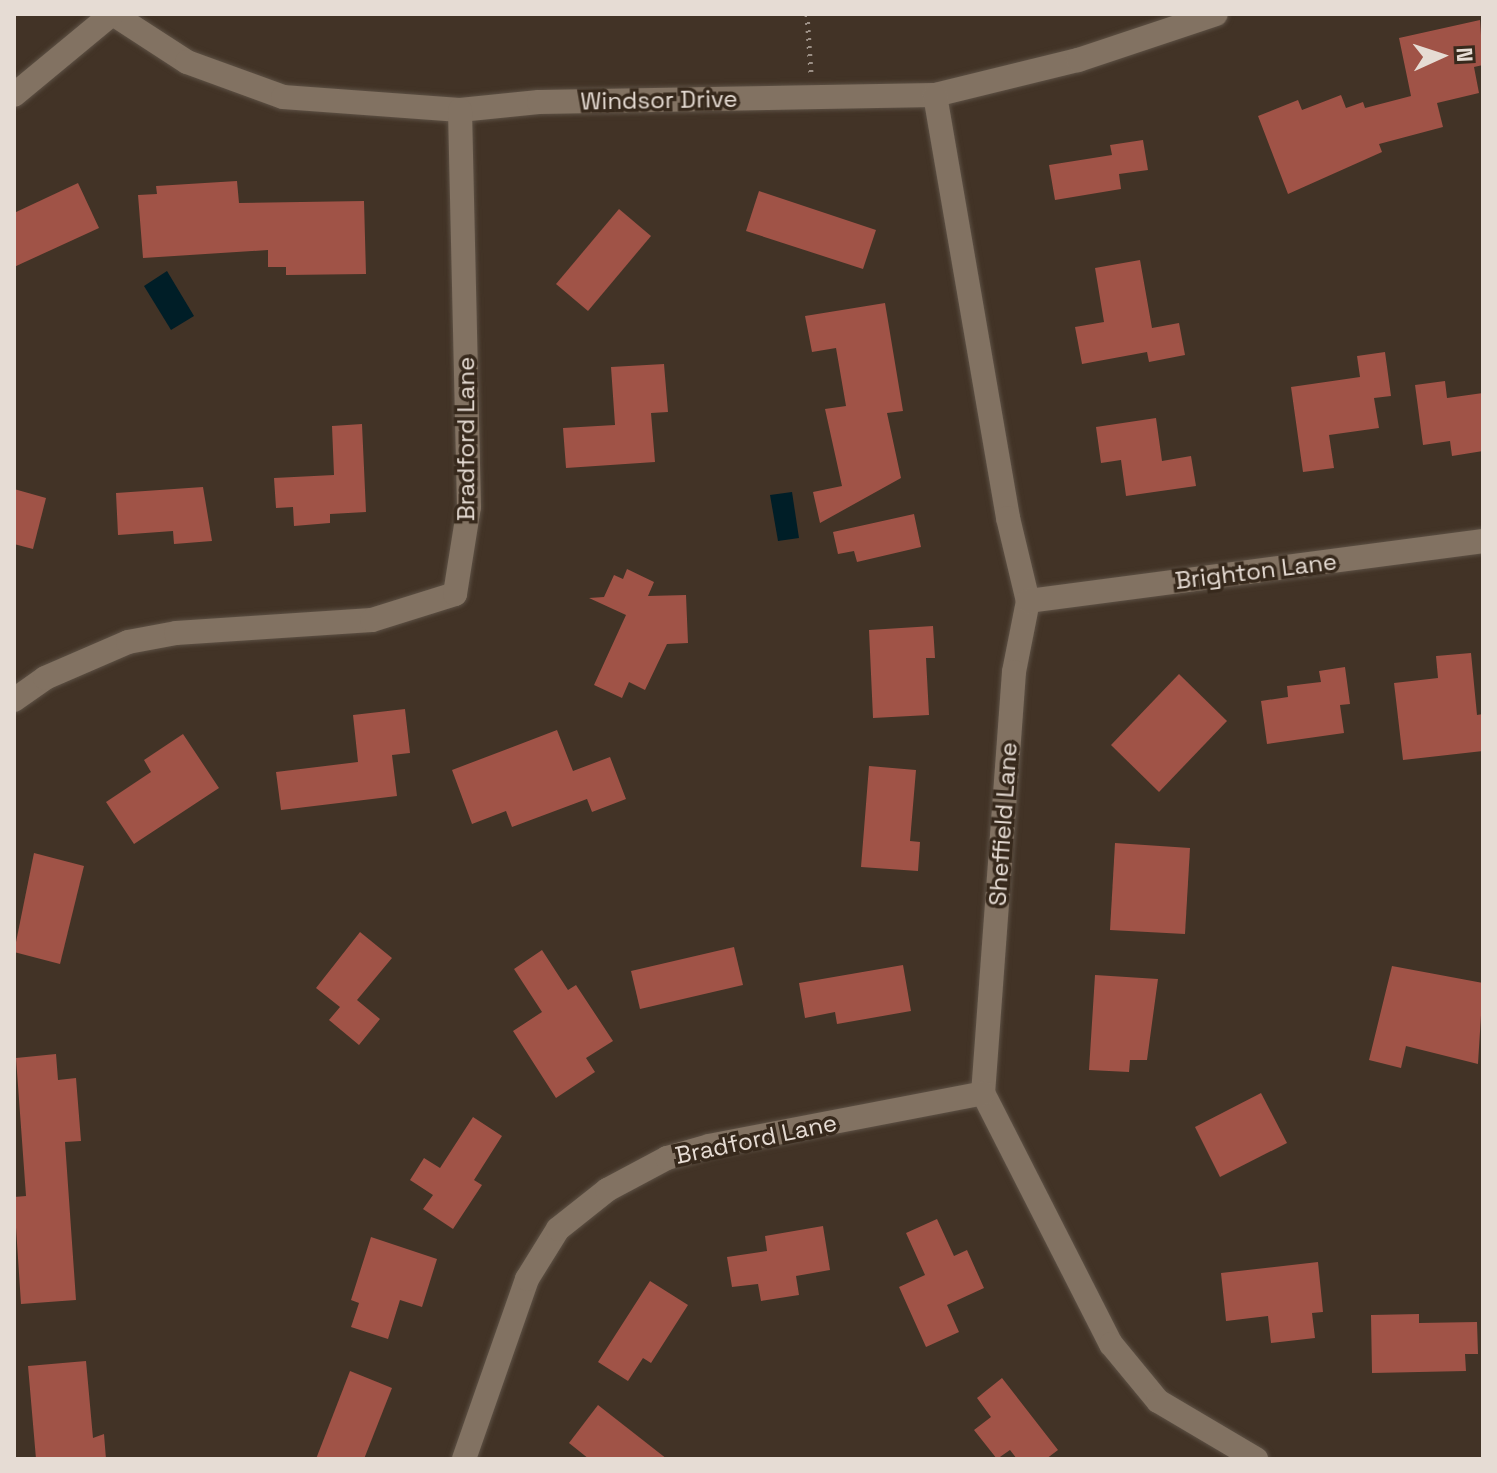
<!DOCTYPE html>
<style>
body{margin:0}
#map{position:relative;width:1497px;height:1473px;overflow:hidden;background:#423326;font-family:"Space Grotesk",sans-serif}
div>[style]{position:absolute}
.water>*{inset:0;background:#001e27}
.building>*{inset:0;background:#a05347}
.path>*{height:5px;margin-top:-2.5px;transform-origin:0;background:repeating-linear-gradient(90deg,#9b8f85 0 2px,transparent 0 8px)}
.roads{filter:drop-shadow(0 0 2px #5d5145) drop-shadow(0 0 2px #5d5145)}
.street>*{height:24px;margin:-12px;padding:0 12px;transform-origin:12px;border-radius:12px;background:#827262}
span{translate:-50% -50%;white-space:nowrap;text-align:center;line-height:1.15;-webkit-text-stroke:7px #37291c;paint-order:stroke}
.street-label{font-size:24px;color:#e6dcd4}
.frame{position:absolute;inset:0;border:16px solid #e6dcd4;pointer-events:none}
.north{position:absolute;left:1401px;top:16px;width:80px;height:80px;-webkit-text-stroke:6px #37291c;paint-order:stroke;rotate:87deg;font-size:22px;font-weight:700;line-height:32px;text-align:center;color:#e6dcd4}
.north::after{content:'';display:block;margin:auto;width:28px;height:36px;background:#e6dcd4;clip-path:polygon(50% 0,100% 100%,50% 72%,0 100%)}
</style>
<div id="map">
<div class="water">
<i style="clip-path:polygon(167px 271px,194px 316px,171px 330px,144px 286px)"></i>
<i style="clip-path:polygon(792px 492px,799px 538px,778px 541px,770px 495px)"></i>
</div>
<div class="building">
<i style="clip-path:polygon(1480px 20px,1483px 65px,1474px 67px,1479px 93px,1437px 103px,1443px 127px,1379px 144px,1382px 152px,1288px 194px,1258px 116px,1298px 100px,1302px 110px,1341px 95px,1346px 108px,1363px 102px,1365px 108px,1411px 96px,1399px 38px)"></i>
<i style="clip-path:polygon(1143px 140px,1148px 170px,1119px 174px,1121px 189px,1055px 200px,1049px 165px,1112px 155px,1110px 145px)"></i>
<i style="clip-path:polygon(237px 181px,239px 203px,364px 201px,366px 274px,286px 275px,286px 267px,268px 267px,268px 250px,143px 258px,138px 195px,157px 194px,156px 186px)"></i>
<i style="clip-path:polygon(78px 183px,99px 228px,14px 267px,14px 213px)"></i>
<i style="clip-path:polygon(759px 191px,876px 230px,863px 269px,746px 231px)"></i>
<i style="clip-path:polygon(619px 209px,651px 236px,588px 311px,556px 284px)"></i>
<i style="clip-path:polygon(1140px 260px,1152px 328px,1179px 323px,1185px 355px,1149px 362px,1147px 352px,1082px 364px,1075px 327px,1104px 322px,1095px 268px)"></i>
<i style="clip-path:polygon(885px 303px,903px 411px,887px 413px,901px 478px,820px 523px,813px 492px,842px 486px,825px 409px,846px 406px,836px 348px,812px 352px,805px 316px)"></i>
<i style="clip-path:polygon(1385px 352px,1391px 396px,1374px 398px,1379px 428px,1329px 435px,1334px 468px,1303px 472px,1291px 387px,1360px 377px,1357px 356px)"></i>
<i style="clip-path:polygon(664px 364px,668px 412px,651px 413px,655px 462px,566px 468px,563px 428px,615px 425px,611px 367px)"></i>
<i style="clip-path:polygon(1445px 381px,1447px 398px,1483px 393px,1483px 451px,1452px 456px,1450px 441px,1423px 445px,1415px 385px)"></i>
<i style="clip-path:polygon(1156px 418px,1162px 461px,1191px 456px,1196px 486px,1126px 496px,1121px 460px,1101px 463px,1096px 427px)"></i>
<i style="clip-path:polygon(362px 424px,366px 512px,330px 514px,330px 523px,294px 526px,293px 507px,276px 508px,274px 478px,334px 475px,332px 426px)"></i>
<i style="clip-path:polygon(203px 487px,212px 541px,174px 544px,173px 531px,118px 535px,116px 493px)"></i>
<i style="clip-path:polygon(14px 489px,46px 498px,33px 549px,14px 544px)"></i>
<i style="clip-path:polygon(914px 514px,921px 547px,857px 562px,854px 551px,838px 554px,833px 532px)"></i>
<i style="clip-path:polygon(627px 569px,654px 582px,648px 596px,686px 595px,688px 643px,667px 644px,645px 690px,629px 682px,622px 698px,594px 685px,626px 615px,589px 598px,604px 597px,614px 575px,623px 579px)"></i>
<i style="clip-path:polygon(933px 626px,935px 658px,926px 658px,929px 715px,873px 718px,869px 630px)"></i>
<i style="clip-path:polygon(1471px 653px,1477px 715px,1483px 714px,1483px 751px,1403px 760px,1394px 683px,1438px 678px,1436px 656px)"></i>
<i style="clip-path:polygon(1345px 667px,1350px 704px,1340px 705px,1344px 733px,1267px 744px,1261px 701px,1288px 697px,1287px 686px,1321px 682px,1319px 671px)"></i>
<i style="clip-path:polygon(1179px 674px,1227px 721px,1159px 792px,1111px 745px)"></i>
<i style="clip-path:polygon(405px 709px,410px 753px,392px 755px,397px 796px,281px 810px,276px 772px,358px 762px,353px 715px)"></i>
<i style="clip-path:polygon(557px 730px,573px 771px,610px 757px,626px 799px,592px 812px,587px 799px,512px 827px,506px 811px,472px 824px,452px 770px)"></i>
<i style="clip-path:polygon(183px 734px,219px 788px,134px 844px,106px 802px,151px 772px,144px 760px)"></i>
<i style="clip-path:polygon(869px 766px,916px 770px,910px 841px,920px 842px,918px 871px,861px 867px)"></i>
<i style="clip-path:polygon(1115px 843px,1190px 848px,1185px 934px,1110px 930px)"></i>
<i style="clip-path:polygon(34px 853px,84px 866px,60px 964px,14px 952px)"></i>
<i style="clip-path:polygon(360px 932px,392px 958px,357px 1000px,380px 1019px,359px 1045px,329px 1020px,340px 1007px,316px 988px)"></i>
<i style="clip-path:polygon(734px 947px,743px 985px,640px 1009px,631px 971px)"></i>
<i style="clip-path:polygon(542px 950px,568px 990px,576px 985px,613px 1041px,586px 1058px,595px 1072px,556px 1098px,513px 1031px,542px 1012px,514px 969px)"></i>
<i style="clip-path:polygon(903px 965px,911px 1011px,837px 1024px,835px 1012px,805px 1018px,799px 983px)"></i>
<i style="clip-path:polygon(1392px 966px,1483px 983px,1478px 1064px,1406px 1046px,1401px 1068px,1369px 1060px)"></i>
<i style="clip-path:polygon(1095px 975px,1158px 979px,1147px 1060px,1130px 1060px,1129px 1072px,1089px 1070px)"></i>
<i style="clip-path:polygon(56px 1054px,58px 1080px,76px 1078px,81px 1141px,65px 1142px,76px 1300px,21px 1304px,14px 1197px,26px 1196px,16px 1058px)"></i>
<i style="clip-path:polygon(1261px 1093px,1287px 1143px,1220px 1177px,1195px 1127px)"></i>
<i style="clip-path:polygon(473px 1117px,502px 1136px,474px 1180px,482px 1185px,453px 1229px,423px 1209px,433px 1195px,410px 1180px,424px 1158px,440px 1168px)"></i>
<i style="clip-path:polygon(937px 1219px,954px 1256px,967px 1250px,984px 1288px,947px 1305px,959px 1332px,926px 1347px,899px 1287px,925px 1275px,906px 1233px)"></i>
<i style="clip-path:polygon(823px 1226px,830px 1270px,796px 1276px,799px 1295px,761px 1301px,758px 1284px,732px 1287px,727px 1257px,767px 1251px,765px 1236px)"></i>
<i style="clip-path:polygon(371px 1237px,437px 1259px,422px 1307px,400px 1300px,388px 1339px,351px 1327px,359px 1303px,351px 1300px)"></i>
<i style="clip-path:polygon(1318px 1262px,1323px 1312px,1312px 1313px,1315px 1338px,1271px 1343px,1268px 1316px,1226px 1321px,1221px 1273px)"></i>
<i style="clip-path:polygon(650px 1281px,688px 1305px,651px 1363px,643px 1358px,628px 1381px,598px 1362px)"></i>
<i style="clip-path:polygon(1419px 1314px,1419px 1323px,1477px 1322px,1478px 1354px,1465px 1354px,1466px 1371px,1372px 1373px,1371px 1315px)"></i>
<i style="clip-path:polygon(86px 1361px,93px 1438px,104px 1434px,106px 1459px,36px 1459px,28px 1366px)"></i>
<i style="clip-path:polygon(350px 1371px,392px 1388px,364px 1459px,316px 1459px)"></i>
<i style="clip-path:polygon(1002px 1378px,1058px 1450px,1046px 1459px,1017px 1459px,1010px 1450px,997px 1459px,974px 1430px,991px 1417px,977px 1398px)"></i>
<i style="clip-path:polygon(598px 1405px,667px 1459px,589px 1459px,569px 1443px)"></i>
</div>
<div class="path">
<i style="left:807px;top:14px;width:59px;rotate:86.1deg"></i>
</div>
<div class="roads">
<div class="street">
<i style="left:113px;top:14px;width:88px;rotate:33deg"></i>
<i style="left:187px;top:62px;width:102px;rotate:20deg"></i>
<i style="left:283px;top:97px;width:177px;rotate:4.2deg"></i>
<i style="left:460px;top:110px;width:79px;rotate:-5.8deg"></i>
<i style="left:539px;top:102px;width:396px;rotate:-1deg"></i>
<i style="left:935px;top:95px;width:147px;rotate:-13.8deg"></i>
<i style="left:1078px;top:60px;width:145px;rotate:-18.4deg"></i>
<i style="left:14px;top:95px;width:127px;rotate:-39.6deg"></i>
<i style="left:935px;top:95px;width:429px;rotate:80.2deg"></i>
<i style="left:1008px;top:518px;width:85px;rotate:76.5deg"></i>
<i style="left:1028px;top:601px;width:72px;rotate:101.2deg"></i>
<i style="left:1014px;top:672px;width:422px;rotate:94.2deg"></i>
<i style="left:983px;top:1093px;width:282px;rotate:63deg"></i>
<i style="left:1111px;top:1344px;width:74px;rotate:50.5deg"></i>
<i style="left:1158px;top:1401px;width:114px;rotate:30.6deg"></i>
<i style="left:1028px;top:601px;width:459px;rotate:-7.5deg"></i>
<i style="left:14px;top:700px;width:38px;rotate:-35deg"></i>
<i style="left:45px;top:678px;width:90px;rotate:-23.4deg"></i>
<i style="left:128px;top:642px;width:49px;rotate:-10.6deg"></i>
<i style="left:176px;top:633px;width:196px;rotate:-3.8deg"></i>
<i style="left:372px;top:620px;width:87px;rotate:-17.4deg"></i>
<i style="left:455px;top:594px;width:88px;rotate:-80.9deg"></i>
<i style="left:469px;top:507px;width:397px;rotate:-91.3deg"></i>
<i style="left:464px;top:1459px;width:191px;rotate:-70.7deg"></i>
<i style="left:527px;top:1279px;width:59px;rotate:-58.2deg"></i>
<i style="left:558px;top:1229px;width:63px;rotate:-38.5deg"></i>
<i style="left:607px;top:1190px;width:68px;rotate:-28.1deg"></i>
<i style="left:667px;top:1158px;width:44px;rotate:-15.9deg"></i>
<i style="left:709px;top:1146px;width:279px;rotate:-10.9deg"></i>
</div>
</div>
<div class="street-label">
<span style="left:659px;top:100px;rotate:-1deg">Windsor Drive</span>
<span style="left:466px;top:439px;rotate:-90deg">Bradford Lane</span>
<span style="left:1256px;top:571px;rotate:-7deg">Brighton Lane</span>
<span style="left:1003px;top:824px;rotate:-86deg">Sheffield Lane</span>
<span style="left:756px;top:1139px;rotate:-12deg">Bradford Lane</span>
</div>
<div class="frame"></div>
<div class="north">N</div>
</div>
